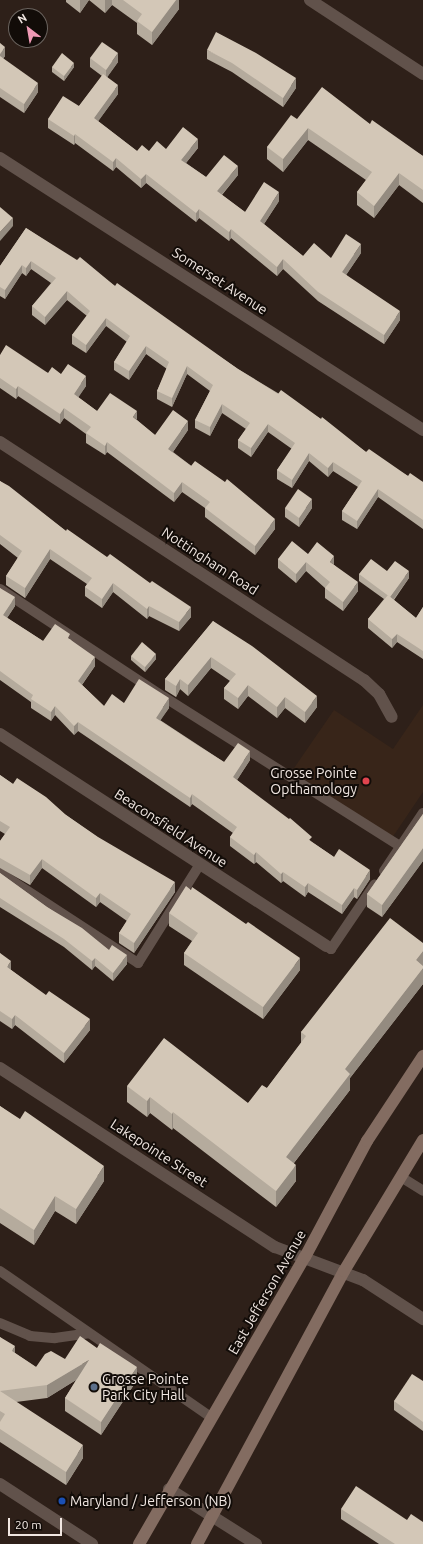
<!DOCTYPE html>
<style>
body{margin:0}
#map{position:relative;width:423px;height:1544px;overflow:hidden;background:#2e2019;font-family:Ubuntu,sans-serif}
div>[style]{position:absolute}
.built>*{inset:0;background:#382519}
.service>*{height:10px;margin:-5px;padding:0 5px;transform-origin:5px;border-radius:5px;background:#61524b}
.minor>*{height:12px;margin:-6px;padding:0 6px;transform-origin:6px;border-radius:6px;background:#61524b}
.secondary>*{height:12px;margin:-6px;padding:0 6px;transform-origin:6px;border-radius:6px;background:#836c61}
.wall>*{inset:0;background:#b5ab9d}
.shaded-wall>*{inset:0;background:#948b80}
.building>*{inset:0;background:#d3c7b7}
.dots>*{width:11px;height:11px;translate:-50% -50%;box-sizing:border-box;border:2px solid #120c08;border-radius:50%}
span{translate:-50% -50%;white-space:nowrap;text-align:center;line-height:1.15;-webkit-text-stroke:4px #120c08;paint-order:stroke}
.street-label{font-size:14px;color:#f1e7e2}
.poi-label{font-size:14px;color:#f1e7e2}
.right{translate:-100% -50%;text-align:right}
.left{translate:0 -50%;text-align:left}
.north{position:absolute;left:8px;top:8px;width:40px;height:40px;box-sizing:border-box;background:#120c08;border:1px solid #6b645f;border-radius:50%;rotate:329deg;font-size:11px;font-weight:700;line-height:16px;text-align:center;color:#f1e7e2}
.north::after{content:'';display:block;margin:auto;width:14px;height:18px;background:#f09ab5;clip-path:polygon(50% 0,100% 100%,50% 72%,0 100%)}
.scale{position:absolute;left:8px;top:1518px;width:54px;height:18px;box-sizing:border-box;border:2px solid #f1e7e2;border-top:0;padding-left:5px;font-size:12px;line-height:14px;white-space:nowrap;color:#f1e7e2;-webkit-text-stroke:3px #120c08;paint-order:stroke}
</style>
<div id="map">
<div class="built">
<i style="clip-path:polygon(423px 705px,423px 792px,392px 838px,292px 771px,334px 710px,393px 749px)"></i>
</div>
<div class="service">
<i style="left:0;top:589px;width:196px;rotate:33.4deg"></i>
<i style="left:164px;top:697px;width:279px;rotate:32.3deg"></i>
<i style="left:384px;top:871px;width:70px;rotate:-56.1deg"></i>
<i style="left:0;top:873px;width:165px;rotate:33.1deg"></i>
<i style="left:138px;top:963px;width:117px;rotate:-57.9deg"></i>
<i style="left:326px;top:946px;width:6px;rotate:31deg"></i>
<i style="left:331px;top:949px;width:78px;rotate:-55.9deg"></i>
<i style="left:401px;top:1177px;width:26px;rotate:32deg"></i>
<i style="left:0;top:1271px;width:257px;rotate:34.7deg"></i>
<i style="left:0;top:1323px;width:33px;rotate:23deg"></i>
<i style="left:30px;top:1336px;width:25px;rotate:5deg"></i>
<i style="left:55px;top:1338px;width:34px;rotate:-8deg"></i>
</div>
<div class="minor">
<i style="left:310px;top:0;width:135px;rotate:33.2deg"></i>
<i style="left:0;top:158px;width:503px;rotate:32.74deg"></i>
<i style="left:0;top:442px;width:435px;rotate:33.2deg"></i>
<i style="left:364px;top:680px;width:21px;rotate:43deg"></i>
<i style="left:379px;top:694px;width:26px;rotate:61deg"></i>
<i style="left:0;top:734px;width:389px;rotate:33deg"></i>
<i style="left:0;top:1068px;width:328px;rotate:33.1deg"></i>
<i style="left:275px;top:1247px;width:94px;rotate:20.6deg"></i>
<i style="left:363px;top:1280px;width:72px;rotate:33deg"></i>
<i style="left:0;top:1484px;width:110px;rotate:33.1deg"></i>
<i style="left:169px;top:1489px;width:103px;rotate:32.3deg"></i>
</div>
<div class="secondary">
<i style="left:139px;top:1544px;width:332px;rotate:-60deg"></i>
<i style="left:305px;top:1257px;width:132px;rotate:-61.9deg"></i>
<i style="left:367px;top:1141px;width:102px;rotate:-56.6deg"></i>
<i style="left:197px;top:1544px;width:310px;rotate:-61.7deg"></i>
<i style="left:344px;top:1271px;width:153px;rotate:-58.9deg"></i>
</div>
<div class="wall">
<i style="clip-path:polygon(66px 0,179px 0,179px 9px,152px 45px,137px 34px,137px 23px,112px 5px,105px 13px,89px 0,80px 13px,66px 2px)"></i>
<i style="clip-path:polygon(0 43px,5px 56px,3px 59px,38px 92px,24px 113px,0 97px)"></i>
<i style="clip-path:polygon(207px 50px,296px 88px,283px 107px,232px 72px,207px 59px)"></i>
<i style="clip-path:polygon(90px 58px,118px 62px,107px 77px,118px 94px,98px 121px,137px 151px,149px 151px,166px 149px,198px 148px,186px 163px,206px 177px,238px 175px,222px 195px,245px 212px,279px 201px,264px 224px,303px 256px,331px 258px,361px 253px,346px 275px,400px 320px,384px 344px,318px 301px,283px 269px,277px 276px,231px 238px,229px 241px,199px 218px,196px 222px,146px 183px,141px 188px,116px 167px,113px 171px,75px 143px,74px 145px,48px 128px,48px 119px,79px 106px,102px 76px,90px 67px)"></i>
<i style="clip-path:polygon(52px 67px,74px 67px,64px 81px,52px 72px)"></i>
<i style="clip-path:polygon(297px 119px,370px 124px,423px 156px,423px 203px,399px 185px,374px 218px,357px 205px,357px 192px,366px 180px,308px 140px,283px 172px,267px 159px,267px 147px)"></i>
<i style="clip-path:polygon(26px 228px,115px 286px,238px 369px,321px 419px,366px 452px,408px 476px,423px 482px,423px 529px,378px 497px,357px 529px,342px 520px,342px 511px,358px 487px,333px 471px,328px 477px,309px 461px,292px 488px,277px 479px,277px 470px,292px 449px,268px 432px,251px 457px,238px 448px,238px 440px,246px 429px,222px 413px,210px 436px,195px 428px,195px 420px,210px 391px,187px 374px,172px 407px,157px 399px,157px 391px,167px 369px,146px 354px,129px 380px,114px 370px,114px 362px,127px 342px,106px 326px,86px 353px,72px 344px,72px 335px,87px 316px,67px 300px,45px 325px,32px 315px,32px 306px,51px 283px,31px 269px,26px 276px,22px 273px,5px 299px,0 296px,0 266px)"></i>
<i style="clip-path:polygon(0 355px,48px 373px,61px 374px,86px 386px,78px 397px,97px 411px,137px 420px,155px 435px,188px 430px,173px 452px,275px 529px,255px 555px,205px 517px,205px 508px,182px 492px,174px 502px,107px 452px,105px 455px,86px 443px,86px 434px,64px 418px,60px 424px,18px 396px,16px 399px,0 388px)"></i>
<i style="clip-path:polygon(0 481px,66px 531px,191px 617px,179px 631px,149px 616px,147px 619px,113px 592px,102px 608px,85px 596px,85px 587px,87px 584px,50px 559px,25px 598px,6px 585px,6px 576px,18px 558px,0 544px)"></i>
<i style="clip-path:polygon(285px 508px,312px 508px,299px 527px,285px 517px)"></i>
<i style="clip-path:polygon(308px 554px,334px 565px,358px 591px,343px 611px,325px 598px,325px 588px,306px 571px,296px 583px,278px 568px,278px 559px)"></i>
<i style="clip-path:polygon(387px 571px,409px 578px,394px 600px,416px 618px,423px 607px,423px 659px,397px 642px,392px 648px,368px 628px,368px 619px,384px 599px,359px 581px,359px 574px)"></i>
<i style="clip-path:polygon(0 588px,15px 606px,7px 618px,43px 641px,70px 639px,95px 666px,82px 685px,104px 706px,124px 703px,169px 708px,160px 720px,224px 762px,250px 760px,237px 780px,312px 842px,334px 857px,370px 879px,357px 899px,354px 897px,342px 914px,308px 892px,305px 897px,283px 881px,281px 883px,256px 862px,254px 864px,230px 846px,230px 837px,233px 833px,192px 804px,190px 807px,78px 731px,74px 735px,55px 715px,51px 721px,31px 708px,31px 702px,0 680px)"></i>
<i style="clip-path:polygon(213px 621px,317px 707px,305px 723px,285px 708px,277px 718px,248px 696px,238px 709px,224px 699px,224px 688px,230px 681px,211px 668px,188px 696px,180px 689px,176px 697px,165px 690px,165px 679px)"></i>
<i style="clip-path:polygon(131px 656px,156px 659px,145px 672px,131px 660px)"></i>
<i style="clip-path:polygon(0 775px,13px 784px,66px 815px,175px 892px,134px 953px,119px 943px,119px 933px,127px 921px,100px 902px,96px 907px,42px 868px,30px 885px,0 868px,0 841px,5px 834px,0 831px)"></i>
<i style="clip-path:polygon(423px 814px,423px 861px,382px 917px,367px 907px,367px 894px)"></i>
<i style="clip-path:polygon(0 873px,47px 907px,109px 950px,127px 964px,113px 981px,95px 966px,92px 970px,64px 947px,0 907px)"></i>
<i style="clip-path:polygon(169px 913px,246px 924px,300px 970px,263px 1019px,184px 965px,184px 953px,192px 941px,169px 926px)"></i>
<i style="clip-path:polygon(423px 943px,423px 984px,350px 1078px,350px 1090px,294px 1163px,296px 1181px,276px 1207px,173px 1128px,172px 1130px,150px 1113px,147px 1117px,127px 1102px,127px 1086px,248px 1103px,267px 1088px,301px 1043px,301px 1032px)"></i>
<i style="clip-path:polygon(0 953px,11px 970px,90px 1030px,64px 1063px,15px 1025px,12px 1029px,0 1021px)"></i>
<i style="clip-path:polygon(0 1106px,104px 1181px,76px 1224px,55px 1211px,34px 1245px,0 1223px)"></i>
<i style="clip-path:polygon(0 1337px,15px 1353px,36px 1367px,65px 1359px,137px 1380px,101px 1435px,65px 1411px,65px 1398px,76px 1380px,47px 1398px,16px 1402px,83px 1458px,66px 1485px,0 1442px)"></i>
<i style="clip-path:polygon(423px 1381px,423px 1431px,394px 1410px,394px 1401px)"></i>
<i style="clip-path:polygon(341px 1509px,407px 1520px,423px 1544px,379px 1544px,341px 1519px)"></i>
</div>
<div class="shaded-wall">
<i style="clip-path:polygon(80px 0,89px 0,80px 13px)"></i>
<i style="clip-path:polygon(105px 0,112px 0,112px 5px,105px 13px)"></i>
<i style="clip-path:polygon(176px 0,179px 0,179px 9px,152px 45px,152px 32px)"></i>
<i style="clip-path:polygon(5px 47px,5px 56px,0 63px,0 54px)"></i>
<i style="clip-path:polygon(118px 53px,118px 62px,106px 79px,106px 70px)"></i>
<i style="clip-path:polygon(74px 63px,74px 67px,64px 81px,64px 76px)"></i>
<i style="clip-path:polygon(296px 78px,296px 88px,283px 107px,283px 98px)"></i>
<i style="clip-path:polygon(38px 83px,38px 92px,24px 113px,24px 104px)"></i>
<i style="clip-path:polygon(118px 85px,118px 94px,94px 127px,94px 118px)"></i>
<i style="clip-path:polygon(308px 128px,308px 140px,283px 172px,283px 159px)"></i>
<i style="clip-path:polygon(75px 134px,75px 143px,74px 145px,74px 136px)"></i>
<i style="clip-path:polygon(198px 139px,198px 148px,181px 169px,181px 160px)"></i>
<i style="clip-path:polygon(116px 158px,116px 167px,113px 171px,113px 162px)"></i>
<i style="clip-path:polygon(238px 166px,238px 175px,217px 200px,217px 191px)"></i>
<i style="clip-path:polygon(399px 173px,399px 185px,374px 218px,374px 206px)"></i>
<i style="clip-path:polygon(146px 174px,146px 183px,141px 188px,141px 179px)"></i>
<i style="clip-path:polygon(279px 192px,279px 201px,260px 230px,260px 221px)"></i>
<i style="clip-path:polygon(199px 209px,199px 218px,196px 222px,196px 213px)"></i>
<i style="clip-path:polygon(13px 218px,13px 226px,0 241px,0 232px)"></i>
<i style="clip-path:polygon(231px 229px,231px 238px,229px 241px,229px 232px)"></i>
<i style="clip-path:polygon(361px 244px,361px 253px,342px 281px,342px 272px)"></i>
<i style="clip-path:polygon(283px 259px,283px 269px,277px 276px,277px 267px)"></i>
<i style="clip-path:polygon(31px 261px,31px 269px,26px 276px,26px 268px)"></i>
<i style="clip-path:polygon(22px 265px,22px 273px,5px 299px,5px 290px)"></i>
<i style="clip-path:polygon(67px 291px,67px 300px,45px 325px,45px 317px)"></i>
<i style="clip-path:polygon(400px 311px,400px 320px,384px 344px,384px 335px)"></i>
<i style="clip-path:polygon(106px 318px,106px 326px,86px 353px,86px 345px)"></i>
<i style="clip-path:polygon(146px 346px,146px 354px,129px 380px,129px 371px)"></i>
<i style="clip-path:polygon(187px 366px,187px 374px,172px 407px,172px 398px)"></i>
<i style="clip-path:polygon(86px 376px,86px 386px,74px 404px,74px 394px)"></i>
<i style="clip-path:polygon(18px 386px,18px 396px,16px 399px,16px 389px)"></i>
<i style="clip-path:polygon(222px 404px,222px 413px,210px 436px,210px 427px)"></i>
<i style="clip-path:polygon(64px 408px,64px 418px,60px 424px,60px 414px)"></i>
<i style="clip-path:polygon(137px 411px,137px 420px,133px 417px)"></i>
<i style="clip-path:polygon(188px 421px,188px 430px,168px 459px,168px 449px)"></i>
<i style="clip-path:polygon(268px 424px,268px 432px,251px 457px,251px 448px)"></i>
<i style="clip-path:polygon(107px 442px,107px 452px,105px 455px,105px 446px)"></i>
<i style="clip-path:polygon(309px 453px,309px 461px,292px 488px,292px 480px)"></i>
<i style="clip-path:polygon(333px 462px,333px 471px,328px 477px,328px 468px)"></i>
<i style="clip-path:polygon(182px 482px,182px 492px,174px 502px,174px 493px)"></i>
<i style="clip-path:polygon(378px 489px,378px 497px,357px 529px,357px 521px)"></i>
<i style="clip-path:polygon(312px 499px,312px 508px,299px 527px,299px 518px)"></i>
<i style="clip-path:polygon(275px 519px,275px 529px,255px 555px,255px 546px)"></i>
<i style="clip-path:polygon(50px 549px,50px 559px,25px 598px,25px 588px)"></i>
<i style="clip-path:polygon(334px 556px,334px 565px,330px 562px)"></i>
<i style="clip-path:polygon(306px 562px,306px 571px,296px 583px,296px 574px)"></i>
<i style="clip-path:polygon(409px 571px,409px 578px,390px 604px,390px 597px)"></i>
<i style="clip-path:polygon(358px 582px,358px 591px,343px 611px,343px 602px)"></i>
<i style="clip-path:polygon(113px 583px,113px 592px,102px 608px,102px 599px)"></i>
<i style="clip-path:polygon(15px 597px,15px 606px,3px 624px,3px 615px)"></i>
<i style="clip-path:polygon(149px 606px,149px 616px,147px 619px,147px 609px)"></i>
<i style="clip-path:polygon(191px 607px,191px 617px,179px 631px,179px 622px)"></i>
<i style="clip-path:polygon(397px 634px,397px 642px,392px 648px,392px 639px)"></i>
<i style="clip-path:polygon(156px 654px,156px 659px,145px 672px,145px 667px)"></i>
<i style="clip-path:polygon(95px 657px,95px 666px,78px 690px,78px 681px)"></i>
<i style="clip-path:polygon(211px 657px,211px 668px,188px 696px,188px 685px)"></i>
<i style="clip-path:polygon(180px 679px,180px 689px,176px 697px,176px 686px)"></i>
<i style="clip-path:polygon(248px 685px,248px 696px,238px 709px,238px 698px)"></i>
<i style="clip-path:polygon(317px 696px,317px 707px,305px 723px,305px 712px)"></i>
<i style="clip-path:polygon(285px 697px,285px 708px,277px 718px,277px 707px)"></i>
<i style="clip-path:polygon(169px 698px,169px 708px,156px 727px,156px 718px)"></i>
<i style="clip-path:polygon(55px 706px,55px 715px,51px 721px,51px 712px)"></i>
<i style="clip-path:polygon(78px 722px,78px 731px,74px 735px,74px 726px)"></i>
<i style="clip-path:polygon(250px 751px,250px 760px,233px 786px,233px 777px)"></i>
<i style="clip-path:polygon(192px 794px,192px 804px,190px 807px,190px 798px)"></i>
<i style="clip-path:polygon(423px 848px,423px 861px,382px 917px,382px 905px)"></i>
<i style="clip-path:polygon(256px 852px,256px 862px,254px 864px,254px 855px)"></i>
<i style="clip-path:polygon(42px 859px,42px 868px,30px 885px,30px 875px)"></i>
<i style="clip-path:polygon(370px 870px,370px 879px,357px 899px,357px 890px)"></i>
<i style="clip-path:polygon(283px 872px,283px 881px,281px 883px,281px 874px)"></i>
<i style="clip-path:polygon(175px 882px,175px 892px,134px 953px,134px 943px)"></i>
<i style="clip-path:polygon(308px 883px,308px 892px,305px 897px,305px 887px)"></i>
<i style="clip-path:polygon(354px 888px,354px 897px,342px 914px,342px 905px)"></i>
<i style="clip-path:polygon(100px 893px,100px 902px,96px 907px,96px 898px)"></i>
<i style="clip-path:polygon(423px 951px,423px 967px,416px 960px)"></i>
<i style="clip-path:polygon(127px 955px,127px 964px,113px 981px,113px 973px)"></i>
<i style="clip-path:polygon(95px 958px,95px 966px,92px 970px,92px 961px)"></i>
<i style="clip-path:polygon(300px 958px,300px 970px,263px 1019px,263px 1007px)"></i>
<i style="clip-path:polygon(11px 961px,11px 971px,7px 967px)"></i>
<i style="clip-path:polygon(423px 968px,423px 984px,350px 1078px,350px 1090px,286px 1173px,286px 1157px,345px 1069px)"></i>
<i style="clip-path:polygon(15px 1015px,15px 1025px,12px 1029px,12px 1019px)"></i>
<i style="clip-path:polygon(90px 1019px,90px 1030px,64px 1063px,64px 1053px)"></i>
<i style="clip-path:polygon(150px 1097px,150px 1113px,147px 1117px,147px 1101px)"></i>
<i style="clip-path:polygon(173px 1112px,173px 1128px,172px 1130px,172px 1114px)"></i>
<i style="clip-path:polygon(296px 1165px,296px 1181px,276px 1207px,276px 1191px)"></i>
<i style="clip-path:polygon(104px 1166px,104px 1181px,76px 1224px,76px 1209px)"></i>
<i style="clip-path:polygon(55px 1196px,55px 1211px,34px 1245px,34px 1230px)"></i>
<i style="clip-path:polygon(15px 1346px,15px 1359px,12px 1351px)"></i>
<i style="clip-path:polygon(89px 1360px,89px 1372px,47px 1398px,47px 1385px)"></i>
<i style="clip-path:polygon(137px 1367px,137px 1380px,101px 1435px,101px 1422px)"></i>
<i style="clip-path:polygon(83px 1445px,83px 1458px,66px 1485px,66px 1472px)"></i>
</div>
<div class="building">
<i style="clip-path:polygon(123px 0,176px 0,152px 32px,137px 21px,142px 14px)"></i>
<i style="clip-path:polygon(216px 32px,256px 53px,296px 78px,283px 98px,232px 63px,207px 50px)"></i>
<i style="clip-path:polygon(102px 42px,118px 53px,106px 70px,90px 58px)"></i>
<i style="clip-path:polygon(0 43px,5px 47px,0 54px)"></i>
<i style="clip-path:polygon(62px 53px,74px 63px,64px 76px,52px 67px)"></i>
<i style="clip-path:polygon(0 56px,38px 83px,24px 104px,0 88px)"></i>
<i style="clip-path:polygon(103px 74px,118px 85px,94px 118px,137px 151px,142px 145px,149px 151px,157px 141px,166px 149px,183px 127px,198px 139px,181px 160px,206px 177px,224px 155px,238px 166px,217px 191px,245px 212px,264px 182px,279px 192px,260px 221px,303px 256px,314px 243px,331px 258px,346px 234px,361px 244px,342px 272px,400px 311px,384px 335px,318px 292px,283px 259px,277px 267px,231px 229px,229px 232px,199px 209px,196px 213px,146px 174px,141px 179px,116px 158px,113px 162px,75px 134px,74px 136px,48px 119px,63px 96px,79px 106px)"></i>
<i style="clip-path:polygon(322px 87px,370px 124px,372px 120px,423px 156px,423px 190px,399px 173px,374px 206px,357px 192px,372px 172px,308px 128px,283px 159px,267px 147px,291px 115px,297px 119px)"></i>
<i style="clip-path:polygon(0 207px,13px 218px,0 232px)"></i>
<i style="clip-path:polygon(26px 228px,77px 260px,80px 257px,115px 286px,117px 283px,238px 369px,278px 394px,281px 390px,321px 419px,322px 417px,366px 452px,369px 449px,408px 476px,410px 473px,423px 482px,423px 520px,378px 489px,357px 521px,342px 511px,362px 481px,333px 462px,328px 468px,309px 453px,292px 480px,277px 470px,295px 443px,268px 424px,251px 448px,238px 440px,250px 423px,222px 404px,210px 427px,195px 420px,213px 385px,187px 366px,172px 398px,157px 391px,169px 362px,146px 346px,129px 371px,114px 362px,130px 336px,106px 318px,86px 345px,72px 335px,90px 311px,67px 291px,45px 317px,32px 306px,56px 278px,31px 261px,26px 268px,22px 265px,5px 290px,0 287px,0 266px)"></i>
<i style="clip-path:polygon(6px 345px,48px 373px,52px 367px,61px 374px,68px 364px,86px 376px,74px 394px,97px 411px,110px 393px,137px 411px,133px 417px,155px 435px,173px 410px,188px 421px,168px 449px,191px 466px,195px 461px,225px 482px,227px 479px,275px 519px,255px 546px,205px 508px,210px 502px,182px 482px,174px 493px,107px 442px,105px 446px,86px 433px,91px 427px,64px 408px,60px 414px,18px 386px,16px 389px,0 378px,0 355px)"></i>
<i style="clip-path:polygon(0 481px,9px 486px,66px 531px,67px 529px,107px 557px,110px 554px,150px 583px,152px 581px,191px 607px,179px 622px,149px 606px,147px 609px,113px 583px,102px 599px,85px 587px,92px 578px,50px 549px,25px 588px,6px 576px,22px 551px,0 535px)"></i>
<i style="clip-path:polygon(298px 489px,312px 499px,299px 518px,285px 508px)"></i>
<i style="clip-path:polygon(292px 541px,308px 554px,317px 542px,334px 556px,330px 562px,358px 582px,343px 602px,325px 588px,330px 582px,306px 562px,296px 574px,278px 559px)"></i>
<i style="clip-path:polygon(371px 559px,387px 571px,395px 561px,409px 571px,390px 597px,359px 574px)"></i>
<i style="clip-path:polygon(0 588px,15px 597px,3px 615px,43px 641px,55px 624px,70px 634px,68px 638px,95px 657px,78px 681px,104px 706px,112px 694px,124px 703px,139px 679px,169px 698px,156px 718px,197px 745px,224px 762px,238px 743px,250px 751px,233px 777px,289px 819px,290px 818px,312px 837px,309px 840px,334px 857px,339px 849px,370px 870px,357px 890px,354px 888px,342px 905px,308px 883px,305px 887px,283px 872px,281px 874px,256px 852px,254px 855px,230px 837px,237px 827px,192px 794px,190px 798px,78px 722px,74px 726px,55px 706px,51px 712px,31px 699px,33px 695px,0 671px)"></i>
<i style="clip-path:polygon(388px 595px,416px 618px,423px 607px,423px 651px,397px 634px,392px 639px,368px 619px)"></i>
<i style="clip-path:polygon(213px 621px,252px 646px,317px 696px,305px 712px,285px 697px,277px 707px,248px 685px,238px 698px,224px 688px,236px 674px,211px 657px,188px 685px,180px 679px,176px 686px,165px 679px)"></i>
<i style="clip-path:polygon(142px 642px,156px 654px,145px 667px,131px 656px)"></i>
<i style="clip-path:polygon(0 775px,13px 784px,17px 778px,46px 797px,66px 815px,98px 837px,175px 882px,134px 943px,119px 933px,131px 914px,100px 893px,96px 898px,42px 859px,30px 875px,0 858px,0 841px,10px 827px,0 821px)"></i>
<i style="clip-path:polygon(423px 814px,423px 848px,382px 905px,367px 894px)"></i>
<i style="clip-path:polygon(0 873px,47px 907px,82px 928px,109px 950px,112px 945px,127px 955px,113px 973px,95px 958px,92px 961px,64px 939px,0 898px)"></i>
<i style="clip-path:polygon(186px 886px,191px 890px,192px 887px,246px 924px,248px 922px,300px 958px,263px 1007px,184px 953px,198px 933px,169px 913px)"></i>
<i style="clip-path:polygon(390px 918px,423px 943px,423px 951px,416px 960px,423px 966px,423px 968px,345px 1069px,350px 1074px,286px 1157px,296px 1165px,276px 1191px,173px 1112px,172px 1114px,150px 1097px,147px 1101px,127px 1086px,164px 1038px,248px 1103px,262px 1085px,267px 1088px,306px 1036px,301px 1032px)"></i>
<i style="clip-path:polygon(0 953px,11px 961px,7px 967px,46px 995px,49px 991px,90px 1019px,64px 1053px,15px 1015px,12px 1019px,0 1011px)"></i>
<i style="clip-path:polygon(0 1106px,20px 1119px,25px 1111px,104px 1166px,76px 1209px,55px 1196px,34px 1230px,0 1208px)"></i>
<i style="clip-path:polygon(80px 1336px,97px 1348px,100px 1343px,137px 1367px,101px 1422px,65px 1398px,89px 1360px,47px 1385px,0 1391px,0 1337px,15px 1346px,12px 1351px,36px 1367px,45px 1354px,51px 1351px,65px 1359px)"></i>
<i style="clip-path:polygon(412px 1374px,423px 1381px,423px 1422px,394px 1401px)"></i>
<i style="clip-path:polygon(0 1391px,83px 1445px,66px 1472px,0 1429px,0 1422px,5px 1414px,0 1411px)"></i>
<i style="clip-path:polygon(356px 1486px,407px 1520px,411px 1514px,423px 1522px,423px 1544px,395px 1544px,341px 1509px)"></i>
</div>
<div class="dots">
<i style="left:366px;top:781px;background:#e0444e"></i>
<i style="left:94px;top:1387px;background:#5c6f8a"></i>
<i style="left:62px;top:1501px;background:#1a4fb4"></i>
</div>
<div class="street-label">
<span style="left:220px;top:281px;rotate:33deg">Somerset Avenue</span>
<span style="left:210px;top:561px;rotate:33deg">Nottingham Road</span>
<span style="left:171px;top:828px;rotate:33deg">Beaconsfield Avenue</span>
<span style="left:159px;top:1153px;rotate:33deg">Lakepointe Street</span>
<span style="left:267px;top:1292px;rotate:-60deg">East Jefferson Avenue</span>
</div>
<div class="poi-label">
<span class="right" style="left:357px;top:781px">Grosse Pointe<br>Opthamology</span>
<span class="left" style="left:102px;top:1387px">Grosse Pointe<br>Park City Hall</span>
<span class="left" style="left:70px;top:1501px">Maryland / Jefferson (NB)</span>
</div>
<div class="north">N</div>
<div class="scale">20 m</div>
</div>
